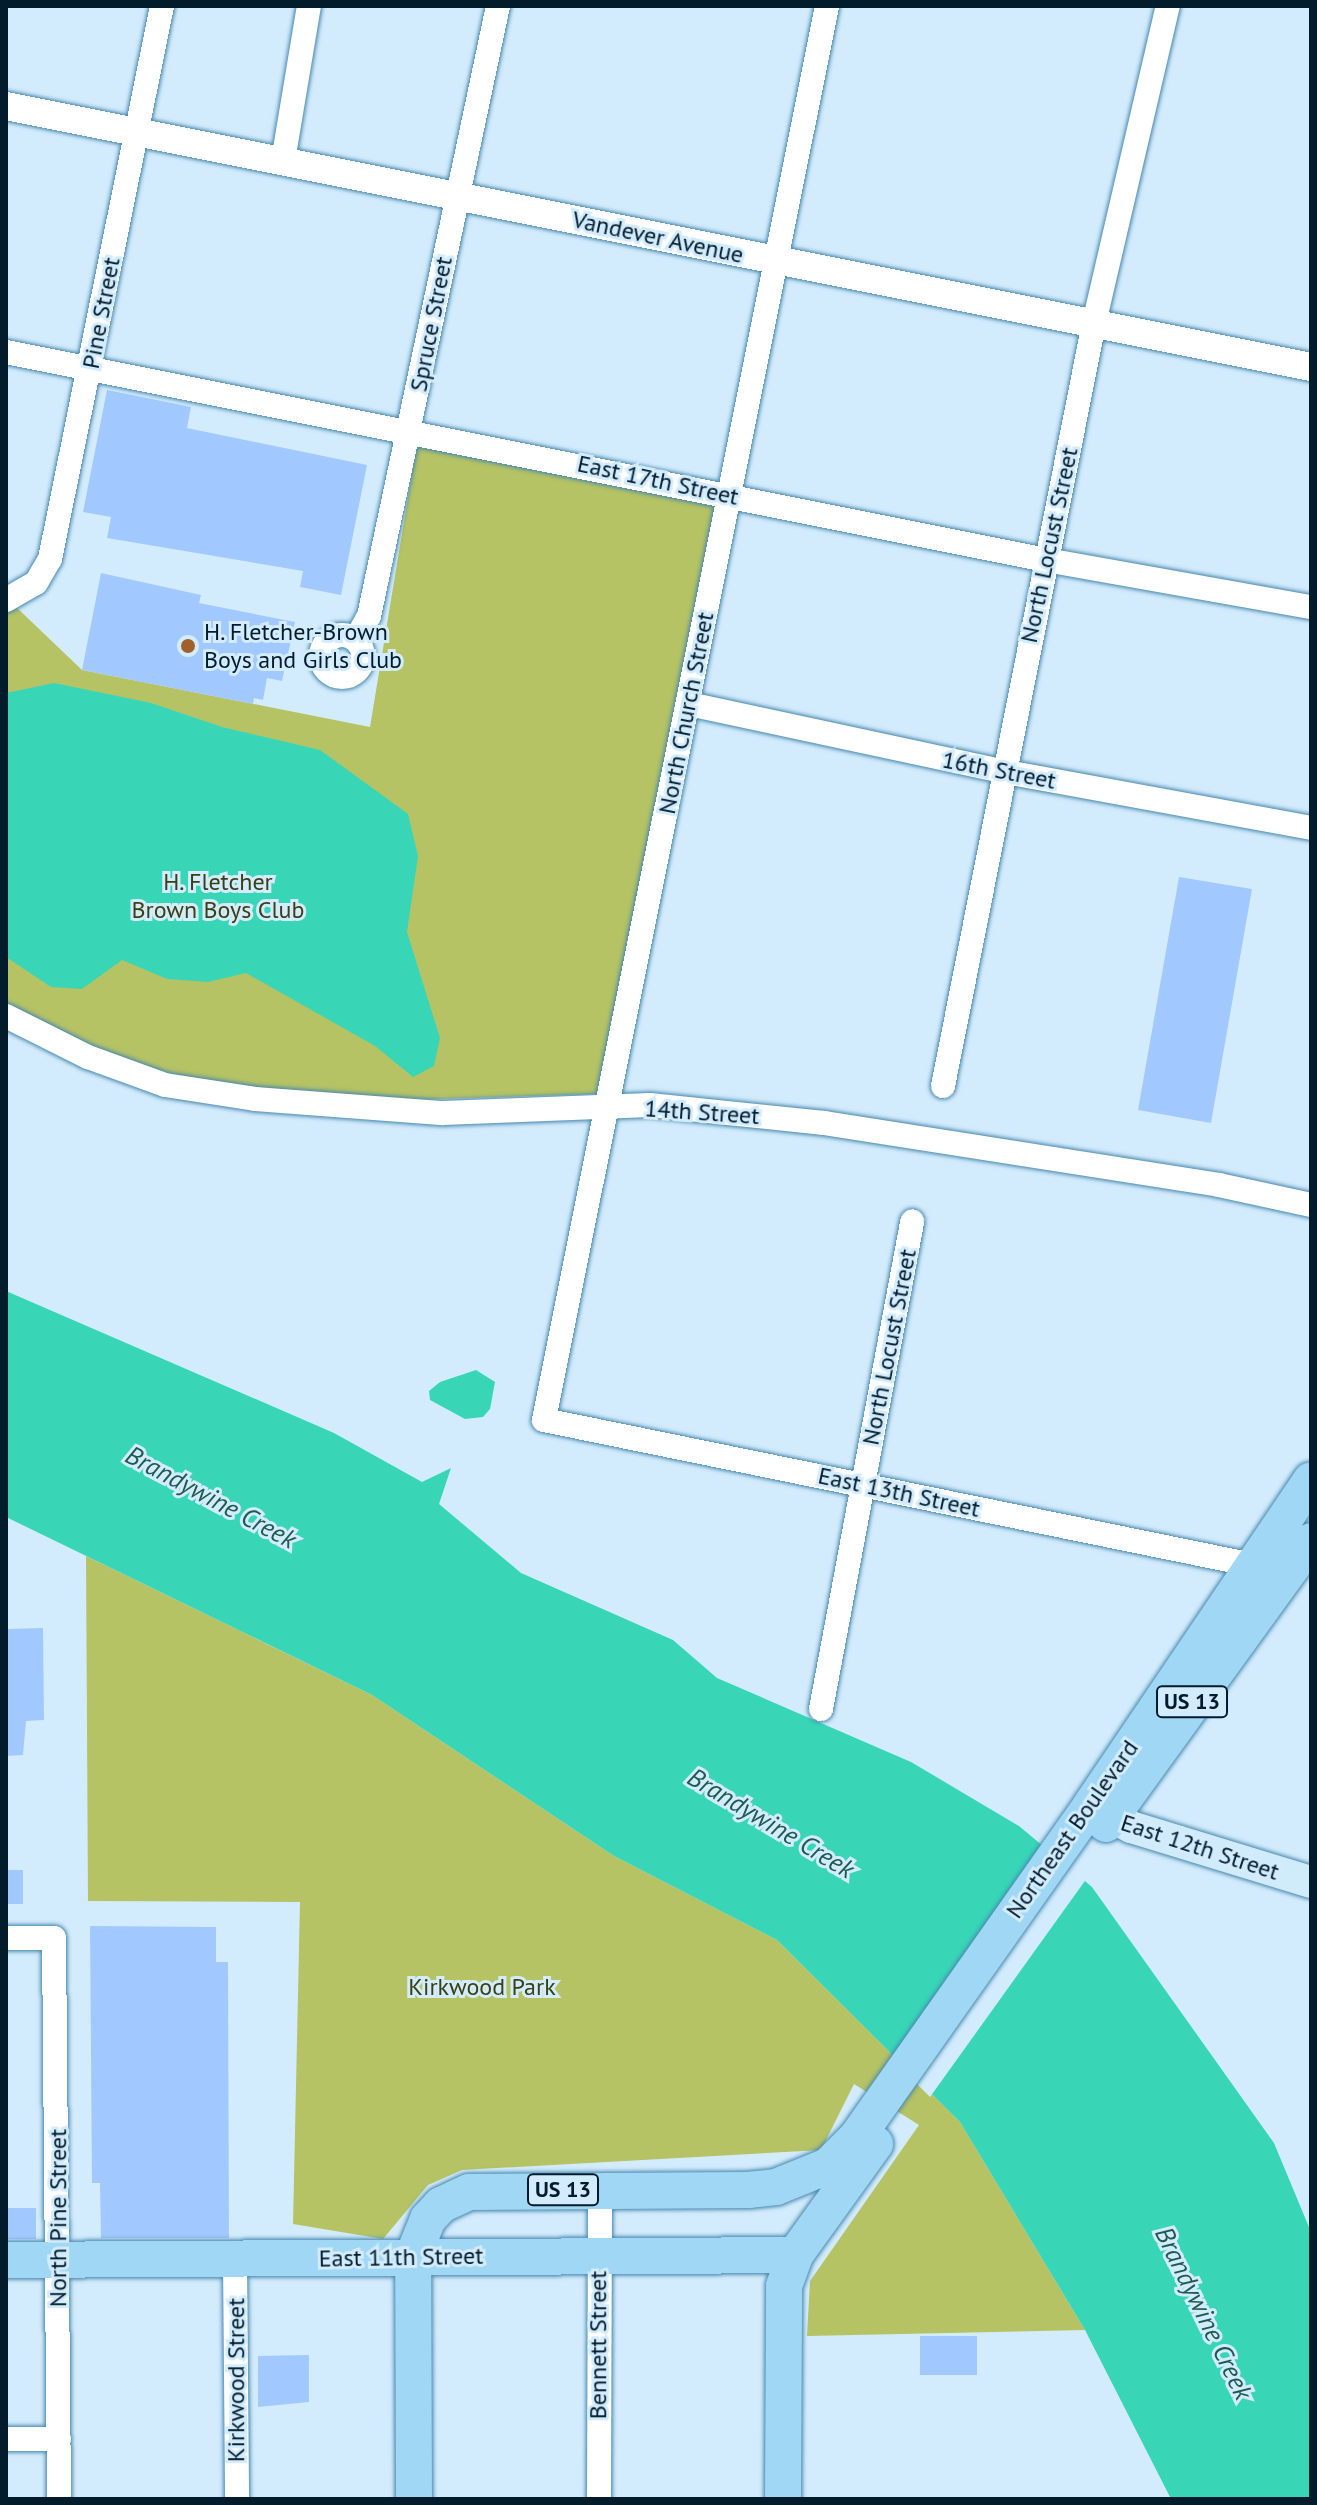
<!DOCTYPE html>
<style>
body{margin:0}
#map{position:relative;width:1317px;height:2505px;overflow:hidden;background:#d3ecfd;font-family:"PT Sans",sans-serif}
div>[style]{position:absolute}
.green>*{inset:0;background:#b5c364}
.water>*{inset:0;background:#38d6b7}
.pier>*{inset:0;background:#d3ecfd}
.building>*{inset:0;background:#a1c9ff}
.roads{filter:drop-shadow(0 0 2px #4788ae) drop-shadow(0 0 2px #4788ae)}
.minor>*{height:24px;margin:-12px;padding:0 12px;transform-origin:12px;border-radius:12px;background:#fff}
.minor>.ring{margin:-12px;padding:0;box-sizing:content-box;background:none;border:24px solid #fff;border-radius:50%}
.tertiary>*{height:28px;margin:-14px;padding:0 14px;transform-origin:14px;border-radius:14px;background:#fff}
.secondary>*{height:32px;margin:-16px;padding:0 16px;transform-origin:16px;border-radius:16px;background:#d0ebfa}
.primary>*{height:36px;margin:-18px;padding:0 18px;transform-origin:18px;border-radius:18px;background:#a0d7f5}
.dots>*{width:22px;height:22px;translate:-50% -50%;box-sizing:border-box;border:4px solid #d3ecfd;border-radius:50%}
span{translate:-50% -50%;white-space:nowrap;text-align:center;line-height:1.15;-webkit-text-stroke:6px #d3ecfd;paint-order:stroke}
.shield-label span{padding:2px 6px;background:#d3ecfd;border:2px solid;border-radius:6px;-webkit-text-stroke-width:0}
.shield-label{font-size:22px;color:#021c2b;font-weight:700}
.street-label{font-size:24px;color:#021c2b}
.poi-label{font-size:24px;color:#021c2b}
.left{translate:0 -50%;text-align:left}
.park-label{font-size:24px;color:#393f12}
.water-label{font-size:26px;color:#1e5b4e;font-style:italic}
.frame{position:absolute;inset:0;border:8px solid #021c2b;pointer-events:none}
</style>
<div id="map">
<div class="green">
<i style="clip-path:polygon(417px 443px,717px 502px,597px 1094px,380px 1101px,173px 1087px,6px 1015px,6px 610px,14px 605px,82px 670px,370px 727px)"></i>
<i style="clip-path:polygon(86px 1556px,372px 1695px,614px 1856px,777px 1940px,960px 2122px,1085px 2330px,807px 2336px,810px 2281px,919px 2125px,854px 2084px,821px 2150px,462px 2170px,428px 2185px,383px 2239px,293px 2224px,300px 1902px,88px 1901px)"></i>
</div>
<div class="water">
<i style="clip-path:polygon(54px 683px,151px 703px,222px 727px,320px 750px,408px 814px,418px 856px,407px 932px,440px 1038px,434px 1066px,413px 1077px,375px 1046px,246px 973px,208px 982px,167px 979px,122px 960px,82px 989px,51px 987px,6px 957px,6px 693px)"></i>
<i style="clip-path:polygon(6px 1291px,334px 1433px,422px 1482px,451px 1468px,439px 1504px,521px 1573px,673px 1640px,717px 1678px,911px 1762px,1019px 1826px,1092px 1887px,1274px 2143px,1311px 2232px,1311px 2499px,1171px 2499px,1085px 2330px,960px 2122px,777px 1940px,614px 1856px,372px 1695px,6px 1517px)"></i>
<i style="clip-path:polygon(476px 1370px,495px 1382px,490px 1409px,483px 1417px,465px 1419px,430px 1400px,429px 1391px,440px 1382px)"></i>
</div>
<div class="pier">
<i style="clip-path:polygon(1044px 1845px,1087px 1878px,930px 2097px,892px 2059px)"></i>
</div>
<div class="building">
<i style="clip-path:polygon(107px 390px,191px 407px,187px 428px,367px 465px,341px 595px,300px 587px,303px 571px,107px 538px,111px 517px,83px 512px)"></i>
<i style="clip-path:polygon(101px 573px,201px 595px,199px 603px,295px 622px,282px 681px,267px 678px,263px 700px,254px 698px,253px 704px,82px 670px)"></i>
<i style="clip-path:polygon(1179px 877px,1252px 889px,1211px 1123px,1138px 1110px)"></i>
<i style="clip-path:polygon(43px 1628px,44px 1720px,26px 1721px,23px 1755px,6px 1756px,6px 1629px)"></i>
<i style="clip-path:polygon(6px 1870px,23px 1870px,23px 1904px,6px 1904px)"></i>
<i style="clip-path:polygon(90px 1926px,216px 1927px,216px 1962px,228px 1962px,229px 2238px,101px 2238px,100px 2183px,92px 2183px)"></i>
<i style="clip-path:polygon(6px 2208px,36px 2208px,36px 2239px,6px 2239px)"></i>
<i style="clip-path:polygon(920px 2336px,977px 2336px,977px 2375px,920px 2375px)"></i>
<i style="clip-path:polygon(309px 2355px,309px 2402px,258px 2407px,258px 2356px)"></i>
</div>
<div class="roads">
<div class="minor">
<i style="left:827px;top:6px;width:1442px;rotate:101.32deg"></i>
<i style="left:544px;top:1420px;width:724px;rotate:11.56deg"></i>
<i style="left:283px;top:161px;width:157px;rotate:-80.5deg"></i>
<i style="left:6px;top:352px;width:1061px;rotate:11.31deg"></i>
<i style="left:1046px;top:560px;width:269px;rotate:10.1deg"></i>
<i style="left:6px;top:600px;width:34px;rotate:-30deg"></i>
<i style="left:36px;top:583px;width:28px;rotate:-60deg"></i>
<i style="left:50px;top:559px;width:564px;rotate:-78.55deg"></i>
<i class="ring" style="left:321px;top:635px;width:18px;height:18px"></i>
<i style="left:356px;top:639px;width:26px;rotate:-61deg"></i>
<i style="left:369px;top:616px;width:623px;rotate:-78.06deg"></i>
<i style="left:689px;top:704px;width:319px;rotate:12.1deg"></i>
<i style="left:1001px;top:771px;width:315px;rotate:10.4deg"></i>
<i style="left:6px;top:1016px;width:92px;rotate:26.6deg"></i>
<i style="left:88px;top:1057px;width:82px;rotate:20deg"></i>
<i style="left:165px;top:1085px;width:91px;rotate:8.8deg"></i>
<i style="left:255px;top:1099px;width:189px;rotate:4.3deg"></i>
<i style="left:443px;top:1113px;width:207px;rotate:-2.2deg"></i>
<i style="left:650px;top:1105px;width:175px;rotate:5.9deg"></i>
<i style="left:824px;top:1123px;width:400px;rotate:8.9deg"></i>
<i style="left:1219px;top:1185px;width:94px;rotate:12.3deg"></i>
<i style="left:943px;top:1086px;width:778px;rotate:-78.81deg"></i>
<i style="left:1094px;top:323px;width:326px;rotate:-76.9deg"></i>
<i style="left:821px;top:1709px;width:496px;rotate:-79.4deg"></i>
<i style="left:6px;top:1938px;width:48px"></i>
<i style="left:54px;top:1938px;width:561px;rotate:89.49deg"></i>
<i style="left:235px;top:2261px;width:238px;rotate:89.5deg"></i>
<i style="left:6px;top:2439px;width:53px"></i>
<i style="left:599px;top:2499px;width:309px;rotate:-89.8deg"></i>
</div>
<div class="tertiary">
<i style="left:6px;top:106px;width:1331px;rotate:11.31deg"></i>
</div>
<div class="secondary">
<i style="left:1091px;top:1805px;width:46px;rotate:28.8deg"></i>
<i style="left:1131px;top:1827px;width:188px;rotate:17deg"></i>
</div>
<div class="primary">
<i style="left:1106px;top:1824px;width:349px;rotate:-54.1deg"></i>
<i style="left:6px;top:2260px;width:789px;rotate:-0.36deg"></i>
<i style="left:414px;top:2499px;width:243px;rotate:-90.2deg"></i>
<i style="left:413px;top:2256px;width:40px;rotate:-68deg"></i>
<i style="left:428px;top:2219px;width:19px;rotate:-47deg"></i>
<i style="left:441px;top:2205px;width:31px;rotate:-25deg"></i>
<i style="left:469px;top:2192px;width:279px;rotate:-0.4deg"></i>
<i style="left:748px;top:2190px;width:28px;rotate:-6deg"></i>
<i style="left:776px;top:2187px;width:56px;rotate:-22deg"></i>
<i style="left:828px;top:2166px;width:41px;rotate:-45deg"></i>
<i style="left:857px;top:2137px;width:406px;rotate:-54.8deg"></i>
<i style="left:1091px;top:1805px;width:392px;rotate:-55.9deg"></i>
<i style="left:783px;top:2499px;width:213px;rotate:-89.7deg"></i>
<i style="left:784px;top:2286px;width:33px;rotate:-70deg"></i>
<i style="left:795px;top:2255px;width:137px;rotate:-54.2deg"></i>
</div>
</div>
<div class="dots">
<i style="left:188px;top:646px;background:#a1602c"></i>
</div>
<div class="shield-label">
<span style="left:1192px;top:1702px">US 13</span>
<span style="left:563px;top:2190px">US 13</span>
</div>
<div class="street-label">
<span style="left:658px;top:237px;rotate:12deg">Vandever Avenue</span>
<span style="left:101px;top:313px;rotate:-79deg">Pine Street</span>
<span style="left:431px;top:324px;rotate:-79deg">Spruce Street</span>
<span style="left:658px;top:480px;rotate:12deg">East 17th Street</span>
<span style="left:1049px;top:545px;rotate:-78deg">North Locust Street</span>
<span style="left:686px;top:713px;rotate:-79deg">North Church Street</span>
<span style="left:999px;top:770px;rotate:11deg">16th Street</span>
<span style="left:702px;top:1112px;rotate:4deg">14th Street</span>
<span style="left:889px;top:1347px;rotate:-79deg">North Locust Street</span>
<span style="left:899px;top:1492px;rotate:12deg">East 13th Street</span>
<span style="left:1072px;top:1829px;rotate:-55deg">Northeast Boulevard</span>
<span style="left:1200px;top:1847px;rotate:18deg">East 12th Street</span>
<span style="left:58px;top:2218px;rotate:-90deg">North Pine Street</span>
<span style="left:401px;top:2257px;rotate:-1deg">East 11th Street</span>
<span style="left:598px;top:2345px;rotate:-90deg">Bennett Street</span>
<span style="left:236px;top:2380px;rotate:-90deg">Kirkwood Street</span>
</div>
<div class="poi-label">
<span class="left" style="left:204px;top:646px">H. Fletcher-Brown<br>Boys and Girls Club</span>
</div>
<div class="park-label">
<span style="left:218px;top:896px">H. Fletcher<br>Brown Boys Club</span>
<span style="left:482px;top:1987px">Kirkwood Park</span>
</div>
<div class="water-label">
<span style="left:211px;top:1497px;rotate:28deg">Brandywine Creek</span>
<span style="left:771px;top:1823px;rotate:31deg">Brandywine Creek</span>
<span style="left:1204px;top:2313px;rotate:64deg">Brandywine Creek</span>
</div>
<div class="frame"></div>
</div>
